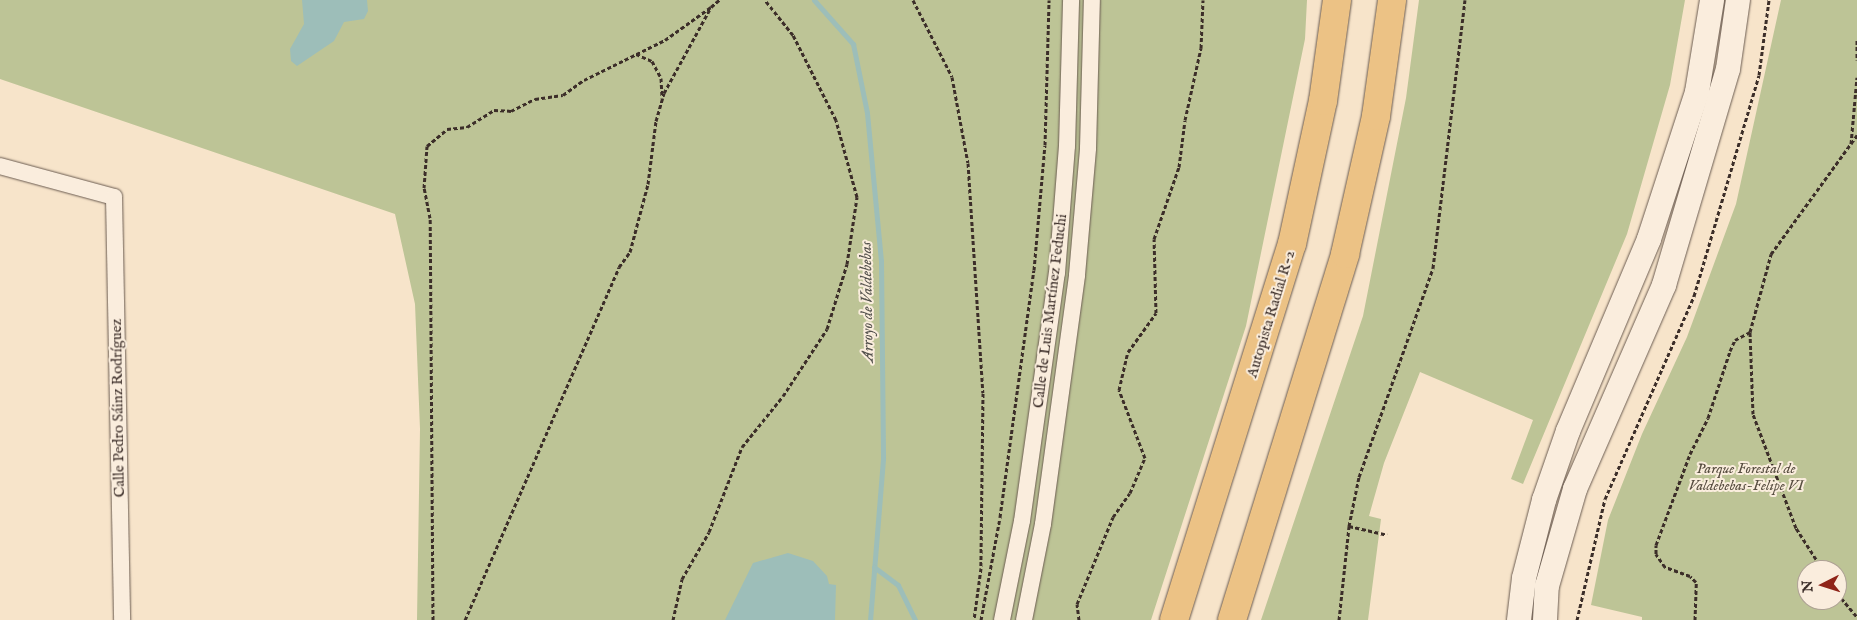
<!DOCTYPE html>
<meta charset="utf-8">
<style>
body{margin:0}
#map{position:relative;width:1857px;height:620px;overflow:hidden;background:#f7e4ca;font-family:"IM FELL English",serif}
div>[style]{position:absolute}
.green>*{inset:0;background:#bdc496}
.water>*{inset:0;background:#9dbeb9}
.stream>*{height:5px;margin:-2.5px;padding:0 2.5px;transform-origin:2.5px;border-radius:2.5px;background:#9dbeb9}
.path>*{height:3px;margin-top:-1.5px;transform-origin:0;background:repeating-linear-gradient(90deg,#3c2e29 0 4px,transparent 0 6.5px)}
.roads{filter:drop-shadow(0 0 1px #6b5c51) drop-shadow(0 0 1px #6b5c51)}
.street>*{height:16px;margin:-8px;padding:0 8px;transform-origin:8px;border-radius:8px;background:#faeddd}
.secondary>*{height:24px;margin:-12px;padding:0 12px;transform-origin:12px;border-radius:12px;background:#faeddd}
.highway>*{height:28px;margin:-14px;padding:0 14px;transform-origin:14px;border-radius:14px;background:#ecc285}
span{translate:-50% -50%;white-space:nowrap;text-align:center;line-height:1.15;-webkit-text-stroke:4px #faeddd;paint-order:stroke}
.street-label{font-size:15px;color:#3c2e29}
.park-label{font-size:15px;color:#564c3f;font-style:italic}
.water-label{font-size:16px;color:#54524d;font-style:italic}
.north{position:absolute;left:1797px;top:560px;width:50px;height:50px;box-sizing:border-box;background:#faeddd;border:1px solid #aea195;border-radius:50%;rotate:265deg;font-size:14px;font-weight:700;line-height:20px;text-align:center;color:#3c2e29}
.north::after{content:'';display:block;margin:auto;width:18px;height:22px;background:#8f2418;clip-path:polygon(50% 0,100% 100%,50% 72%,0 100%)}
</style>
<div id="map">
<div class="green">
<i style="clip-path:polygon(0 0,1307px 0,1305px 39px,1246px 326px,1151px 620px,417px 620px,420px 429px,415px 304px,395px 214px,0 79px)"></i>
<i style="clip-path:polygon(1419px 0,1685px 0,1670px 85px,1627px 234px,1523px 484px,1511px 479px,1533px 420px,1420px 372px,1384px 463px,1369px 516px,1381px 519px,1368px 620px,1261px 620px,1363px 316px,1406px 98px)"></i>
<i style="clip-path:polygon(evenodd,1781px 0,1857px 0,1857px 620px,1642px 620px,1642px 617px,1591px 605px,1608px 520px,1642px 434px,1687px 337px,1736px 204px,1781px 0,1807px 570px,1837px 570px,1837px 600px,1807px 600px,1807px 570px)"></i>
</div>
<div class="water">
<i style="clip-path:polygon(302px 0,367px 0,368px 11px,364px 19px,344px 22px,334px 41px,297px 66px,291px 61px,290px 49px,304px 24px)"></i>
<i style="clip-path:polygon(788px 553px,813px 561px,827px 576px,829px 584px,836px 585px,835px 620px,725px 620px,753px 563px)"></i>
</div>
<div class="stream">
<i style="left:814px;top:0;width:59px;rotate:48.4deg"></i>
<i style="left:853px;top:44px;width:70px;rotate:78.5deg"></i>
<i style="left:867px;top:113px;width:149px;rotate:84.6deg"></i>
<i style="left:881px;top:261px;width:198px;rotate:89.4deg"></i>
<i style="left:883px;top:459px;width:162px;rotate:94.6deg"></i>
<i style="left:874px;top:567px;width:30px;rotate:37deg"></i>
<i style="left:898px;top:585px;width:39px;rotate:64deg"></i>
</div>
<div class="path">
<i style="left:913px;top:0;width:86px;rotate:63.1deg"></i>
<i style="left:952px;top:77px;width:87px;rotate:79.5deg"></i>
<i style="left:968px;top:163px;width:230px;rotate:86.3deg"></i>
<i style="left:983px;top:393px;width:175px;rotate:90.7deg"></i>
<i style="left:981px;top:568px;width:52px;rotate:97.7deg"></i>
<i style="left:1857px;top:40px;width:20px;rotate:90deg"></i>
<i style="left:636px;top:54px;width:17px;rotate:24deg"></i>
<i style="left:652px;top:61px;width:19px;rotate:62deg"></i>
<i style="left:661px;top:78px;width:20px;rotate:87deg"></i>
<i style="left:1851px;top:144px;width:67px;rotate:-84.9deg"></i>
<i style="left:1349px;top:526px;width:50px;rotate:-78.5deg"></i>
<i style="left:1359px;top:477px;width:222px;rotate:-70.5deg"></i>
<i style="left:1433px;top:268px;width:270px;rotate:-83.2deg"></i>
<i style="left:1823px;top:570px;width:50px;rotate:-122.7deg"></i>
<i style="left:1796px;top:528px;width:122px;rotate:-110.7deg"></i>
<i style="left:1753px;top:414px;width:82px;rotate:-92.1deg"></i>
<i style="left:1750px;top:332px;width:81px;rotate:-74.9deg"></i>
<i style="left:1771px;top:254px;width:147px;rotate:-54.1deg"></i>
<i style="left:1837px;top:593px;width:31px;rotate:50deg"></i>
<i style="left:433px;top:620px;width:402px;rotate:-90.4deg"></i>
<i style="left:430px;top:218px;width:31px;rotate:-101deg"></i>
<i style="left:424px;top:188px;width:42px;rotate:-85.9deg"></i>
<i style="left:427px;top:146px;width:26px;rotate:-40deg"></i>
<i style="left:447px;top:129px;width:20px;rotate:-6deg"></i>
<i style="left:467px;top:127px;width:32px;rotate:-32deg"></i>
<i style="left:494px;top:110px;width:17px;rotate:3deg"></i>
<i style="left:511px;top:111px;width:27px;rotate:-27deg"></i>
<i style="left:535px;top:99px;width:28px;rotate:-8deg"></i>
<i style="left:563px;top:95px;width:26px;rotate:-36deg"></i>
<i style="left:584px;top:80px;width:90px;rotate:-26.3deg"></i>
<i style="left:665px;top:40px;width:57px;rotate:-35.7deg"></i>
<i style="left:465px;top:620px;width:385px;rotate:-66.4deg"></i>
<i style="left:619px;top:267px;width:19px;rotate:-54deg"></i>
<i style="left:630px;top:252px;width:70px;rotate:-75.2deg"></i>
<i style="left:648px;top:184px;width:64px;rotate:-82.8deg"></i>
<i style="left:656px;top:121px;width:29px;rotate:-74deg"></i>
<i style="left:664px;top:93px;width:98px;rotate:-61.3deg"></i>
<i style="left:711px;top:7px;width:11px;rotate:-41deg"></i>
<i style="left:673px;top:620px;width:42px;rotate:-77.6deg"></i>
<i style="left:682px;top:579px;width:54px;rotate:-60.1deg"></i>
<i style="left:709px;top:532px;width:91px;rotate:-68.8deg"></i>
<i style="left:742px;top:447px;width:65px;rotate:-51.2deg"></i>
<i style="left:783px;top:396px;width:80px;rotate:-56.7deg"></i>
<i style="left:827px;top:329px;width:68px;rotate:-72.9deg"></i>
<i style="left:847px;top:264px;width:68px;rotate:-81.5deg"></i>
<i style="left:857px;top:197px;width:80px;rotate:-105.3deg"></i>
<i style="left:836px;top:120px;width:95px;rotate:-116.8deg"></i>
<i style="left:793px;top:35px;width:45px;rotate:-128.7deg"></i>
<i style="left:981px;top:620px;width:105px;rotate:-79.5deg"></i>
<i style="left:1000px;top:517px;width:249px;rotate:-82.2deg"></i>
<i style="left:1034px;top:270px;width:125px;rotate:-85deg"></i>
<i style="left:1045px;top:145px;width:145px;rotate:-88.4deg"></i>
<i style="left:1079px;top:620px;width:16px;rotate:-97deg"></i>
<i style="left:1077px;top:604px;width:94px;rotate:-67.5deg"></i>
<i style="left:1113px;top:517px;width:29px;rotate:-55deg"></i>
<i style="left:1130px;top:493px;width:38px;rotate:-67deg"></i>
<i style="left:1145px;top:458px;width:73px;rotate:-110.9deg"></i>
<i style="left:1119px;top:390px;width:39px;rotate:-77deg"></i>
<i style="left:1128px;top:352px;width:48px;rotate:-54.3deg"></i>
<i style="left:1156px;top:313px;width:74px;rotate:-91.5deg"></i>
<i style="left:1154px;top:239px;width:76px;rotate:-70.9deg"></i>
<i style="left:1179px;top:167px;width:47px;rotate:-82.7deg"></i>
<i style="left:1185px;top:120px;width:74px;rotate:-77.5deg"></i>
<i style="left:1201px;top:48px;width:48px;rotate:-87.6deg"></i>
<i style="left:1339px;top:620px;width:95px;rotate:-83.9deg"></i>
<i style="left:1349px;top:526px;width:39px;rotate:13deg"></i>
<i style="left:1577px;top:620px;width:124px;rotate:-77deg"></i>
<i style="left:1605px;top:499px;width:222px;rotate:-66.3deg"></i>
<i style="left:1694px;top:296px;width:230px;rotate:-73.6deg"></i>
<i style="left:1759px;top:75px;width:76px;rotate:-82.4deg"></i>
<i style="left:1695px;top:620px;width:38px;rotate:-88deg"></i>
<i style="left:1696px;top:582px;width:8px;rotate:-135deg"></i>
<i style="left:1690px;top:576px;width:27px;rotate:-160deg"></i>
<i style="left:1665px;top:567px;width:16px;rotate:-125deg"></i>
<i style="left:1656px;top:554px;width:9px;rotate:-90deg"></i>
<i style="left:1656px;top:545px;width:97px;rotate:-69.5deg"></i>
<i style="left:1690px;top:454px;width:40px;rotate:-63.4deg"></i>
<i style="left:1708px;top:418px;width:71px;rotate:-71.8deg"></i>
<i style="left:1730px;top:351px;width:12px;rotate:-66deg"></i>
<i style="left:1735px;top:340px;width:17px;rotate:-28deg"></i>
</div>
<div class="roads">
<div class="street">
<i style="left:0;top:166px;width:118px;rotate:15.2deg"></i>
<i style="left:114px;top:197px;width:423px;rotate:88.9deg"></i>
<i style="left:1002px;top:620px;width:101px;rotate:-78.6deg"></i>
<i style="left:1022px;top:521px;width:250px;rotate:-82deg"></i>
<i style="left:1057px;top:273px;width:127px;rotate:-85.5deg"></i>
<i style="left:1067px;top:146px;width:146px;rotate:-88.4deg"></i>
<i style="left:1024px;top:620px;width:98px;rotate:-78.8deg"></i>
<i style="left:1043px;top:524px;width:251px;rotate:-82.2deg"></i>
<i style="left:1077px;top:275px;width:127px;rotate:-85deg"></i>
<i style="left:1088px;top:148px;width:148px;rotate:-88.5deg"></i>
</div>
<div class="secondary">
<i style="left:1519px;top:620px;width:42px;rotate:-83.2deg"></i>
<i style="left:1524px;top:578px;width:81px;rotate:-75.6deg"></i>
<i style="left:1544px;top:500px;width:73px;rotate:-70.8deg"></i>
<i style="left:1568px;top:431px;width:208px;rotate:-67.1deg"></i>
<i style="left:1649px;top:239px;width:155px;rotate:-71.9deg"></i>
<i style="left:1697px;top:92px;width:93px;rotate:-80.7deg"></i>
<i style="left:1545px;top:620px;width:34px;rotate:-87deg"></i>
<i style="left:1547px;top:586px;width:101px;rotate:-73.9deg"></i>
<i style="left:1575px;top:489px;width:223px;rotate:-66.4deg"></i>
<i style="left:1664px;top:285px;width:225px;rotate:-73.5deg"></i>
<i style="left:1728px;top:69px;width:70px;rotate:-81.8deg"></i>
</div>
<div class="highway">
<i style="left:1174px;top:620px;width:394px;rotate:-72.6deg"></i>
<i style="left:1292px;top:244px;width:146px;rotate:-77.8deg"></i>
<i style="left:1323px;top:101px;width:102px;rotate:-82.1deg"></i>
<i style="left:1232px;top:620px;width:383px;rotate:-72.8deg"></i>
<i style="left:1345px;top:254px;width:141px;rotate:-77.3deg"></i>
<i style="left:1376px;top:116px;width:117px;rotate:-82.1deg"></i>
</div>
</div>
<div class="street-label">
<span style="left:1050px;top:311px;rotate:-83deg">Calle de Luis Martínez Feduchi</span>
<span style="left:1271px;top:314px;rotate:-73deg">Autopista Radial R-2</span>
<span style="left:118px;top:408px;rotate:-91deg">Calle Pedro Sáinz Rodríguez</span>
</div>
<div class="park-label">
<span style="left:1746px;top:477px">Parque Forestal de<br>Valdebebas-Felipe VI</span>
</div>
<div class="water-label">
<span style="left:868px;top:302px;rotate:-91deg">Arroyo de Valdebebas</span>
</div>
<div class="north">N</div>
</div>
